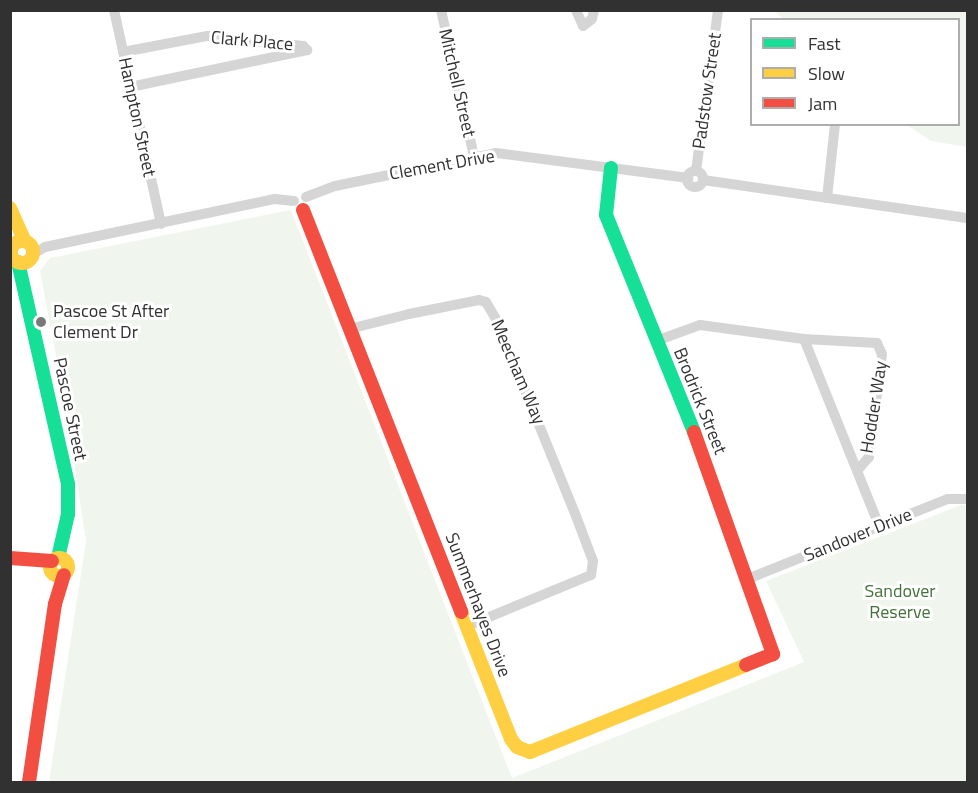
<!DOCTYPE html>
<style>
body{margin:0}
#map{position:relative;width:978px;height:793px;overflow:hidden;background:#fff;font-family:"Titillium Web",sans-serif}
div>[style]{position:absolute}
.green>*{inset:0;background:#f0f6ed}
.street>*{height:10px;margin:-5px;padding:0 5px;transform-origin:5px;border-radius:5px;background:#d5d5d5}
.street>.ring{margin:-5px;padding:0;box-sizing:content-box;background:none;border:10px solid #d5d5d5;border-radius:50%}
.fast>*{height:14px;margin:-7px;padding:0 7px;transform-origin:7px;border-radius:7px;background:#16e098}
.slow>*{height:14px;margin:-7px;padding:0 7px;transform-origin:7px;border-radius:7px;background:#ffcf43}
.slow>.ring{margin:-7px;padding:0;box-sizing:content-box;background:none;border:14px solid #ffcf43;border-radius:50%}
.jam>*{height:14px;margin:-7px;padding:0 7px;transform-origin:7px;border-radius:7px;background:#f24e42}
.dots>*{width:16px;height:16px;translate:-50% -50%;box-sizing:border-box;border:3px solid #fff;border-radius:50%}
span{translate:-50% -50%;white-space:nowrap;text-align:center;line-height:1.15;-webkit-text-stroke:6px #fff;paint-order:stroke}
.street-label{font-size:18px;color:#313131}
.poi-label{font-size:18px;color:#313131}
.left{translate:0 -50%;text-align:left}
.park-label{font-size:18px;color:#45713a}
.frame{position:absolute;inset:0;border:12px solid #313131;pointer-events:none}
.legend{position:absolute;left:750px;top:18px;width:210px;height:108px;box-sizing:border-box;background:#fff;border:2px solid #adadad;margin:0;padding:8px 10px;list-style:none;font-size:18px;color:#313131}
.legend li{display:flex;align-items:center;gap:12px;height:30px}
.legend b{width:30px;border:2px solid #adadad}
</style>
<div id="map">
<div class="green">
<i style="clip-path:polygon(775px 11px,967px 11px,967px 147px,931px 141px,907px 125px,958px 124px,958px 20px,784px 20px)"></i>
<i style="clip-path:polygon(291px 210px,512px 778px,804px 662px,766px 581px,961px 505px,968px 506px,967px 782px,49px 782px,86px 541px,64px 398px,40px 271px,50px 258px)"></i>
</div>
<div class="street">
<i style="left:114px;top:10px;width:219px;rotate:77.6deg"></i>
<i style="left:441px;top:10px;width:150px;rotate:77.3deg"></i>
<i style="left:576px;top:10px;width:17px;rotate:66deg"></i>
<i style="left:583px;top:26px;width:11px;rotate:-38deg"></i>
<i style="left:592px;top:19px;width:9px;rotate:-77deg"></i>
<i style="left:123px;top:52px;width:86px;rotate:-10.8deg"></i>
<i style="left:207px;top:36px;width:97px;rotate:5.9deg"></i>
<i style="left:303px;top:46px;width:6px;rotate:45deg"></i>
<i style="left:130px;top:87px;width:181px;rotate:-11.8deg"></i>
<i style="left:696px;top:171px;width:162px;rotate:-82.2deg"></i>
<i class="ring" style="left:687px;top:171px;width:6px;height:6px"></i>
<i style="left:703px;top:180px;width:268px;rotate:8.2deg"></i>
<i style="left:306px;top:197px;width:31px;rotate:-21deg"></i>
<i style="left:335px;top:186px;width:164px;rotate:-11.6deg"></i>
<i style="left:496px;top:153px;width:194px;rotate:7.4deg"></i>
<i style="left:827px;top:198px;width:74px;rotate:-83.8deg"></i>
<i style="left:33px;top:254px;width:14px;rotate:-30deg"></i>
<i style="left:45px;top:247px;width:235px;rotate:-11.8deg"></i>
<i style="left:275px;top:199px;width:19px;rotate:6deg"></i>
<i style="left:349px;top:329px;width:62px;rotate:-14deg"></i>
<i style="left:409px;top:314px;width:71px;rotate:-11.3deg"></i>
<i style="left:479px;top:300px;width:7px;rotate:16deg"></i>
<i style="left:486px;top:302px;width:20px;rotate:60deg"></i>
<i style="left:496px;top:319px;width:213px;rotate:67.9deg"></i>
<i style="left:576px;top:516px;width:48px;rotate:69.3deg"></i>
<i style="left:593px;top:561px;width:14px;rotate:98deg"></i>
<i style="left:591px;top:575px;width:134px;rotate:157.6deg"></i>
<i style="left:804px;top:339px;width:201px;rotate:68.1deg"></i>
<i style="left:656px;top:341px;width:47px;rotate:-20deg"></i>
<i style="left:700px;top:325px;width:105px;rotate:7.7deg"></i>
<i style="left:804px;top:339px;width:73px;rotate:3.1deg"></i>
<i style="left:877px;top:343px;width:12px;rotate:66deg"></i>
<i style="left:882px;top:354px;width:104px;rotate:97.2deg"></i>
<i style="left:869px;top:457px;width:18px;rotate:131deg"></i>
<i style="left:750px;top:578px;width:213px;rotate:-21.8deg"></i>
<i style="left:948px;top:499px;width:20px"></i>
</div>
<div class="fast">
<i style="left:611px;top:168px;width:47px;rotate:96.1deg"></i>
<i style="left:606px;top:215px;width:234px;rotate:67.9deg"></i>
<i style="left:18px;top:262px;width:228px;rotate:77.3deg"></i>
<i style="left:68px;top:484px;width:30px;rotate:90deg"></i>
<i style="left:68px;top:514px;width:45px;rotate:102.8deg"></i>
</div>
<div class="slow">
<i style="left:10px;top:208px;width:35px;rotate:66deg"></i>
<i class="ring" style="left:11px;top:241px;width:8px;height:8px"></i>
<i class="ring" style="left:50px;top:558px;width:4px;height:4px"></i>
<i style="left:461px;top:612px;width:136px;rotate:68.5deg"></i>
<i style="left:511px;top:739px;width:10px;rotate:53deg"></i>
<i style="left:517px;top:747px;width:14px;rotate:21deg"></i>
<i style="left:530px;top:752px;width:233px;rotate:-21.9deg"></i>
</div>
<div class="jam">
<i style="left:303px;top:210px;width:432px;rotate:68.5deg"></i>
<i style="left:694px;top:432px;width:236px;rotate:70.4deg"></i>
<i style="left:773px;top:654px;width:29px;rotate:158deg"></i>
<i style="left:10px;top:558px;width:42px;rotate:4.1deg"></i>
<i style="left:29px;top:782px;width:180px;rotate:-81.7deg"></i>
<i style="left:55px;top:604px;width:30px;rotate:-73deg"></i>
</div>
<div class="dots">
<i style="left:41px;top:322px;background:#797979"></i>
</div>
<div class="street-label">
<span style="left:252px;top:41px;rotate:5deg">Clark Place</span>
<span style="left:457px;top:83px;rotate:77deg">Mitchell Street</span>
<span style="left:707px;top:91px;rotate:-82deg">Padstow Street</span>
<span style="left:137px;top:117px;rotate:78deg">Hampton Street</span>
<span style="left:442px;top:165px;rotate:-10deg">Clement Drive</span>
<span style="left:518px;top:372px;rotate:67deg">Meecham Way</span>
<span style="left:700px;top:401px;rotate:68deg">Brodrick Street</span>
<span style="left:874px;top:407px;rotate:-81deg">Hodder Way</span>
<span style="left:70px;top:409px;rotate:78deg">Pascoe Street</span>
<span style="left:858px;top:535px;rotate:-22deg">Sandover Drive</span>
<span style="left:478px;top:605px;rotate:69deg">Summerhayes Drive</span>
</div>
<div class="poi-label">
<span class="left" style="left:53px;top:322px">Pascoe St After<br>Clement Dr</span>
</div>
<div class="park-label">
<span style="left:900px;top:602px">Sandover<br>Reserve</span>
</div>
<div class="frame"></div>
<ul class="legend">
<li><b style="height:8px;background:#16e098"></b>Fast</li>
<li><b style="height:8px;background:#ffcf43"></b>Slow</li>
<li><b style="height:8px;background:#f24e42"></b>Jam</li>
</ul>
</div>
